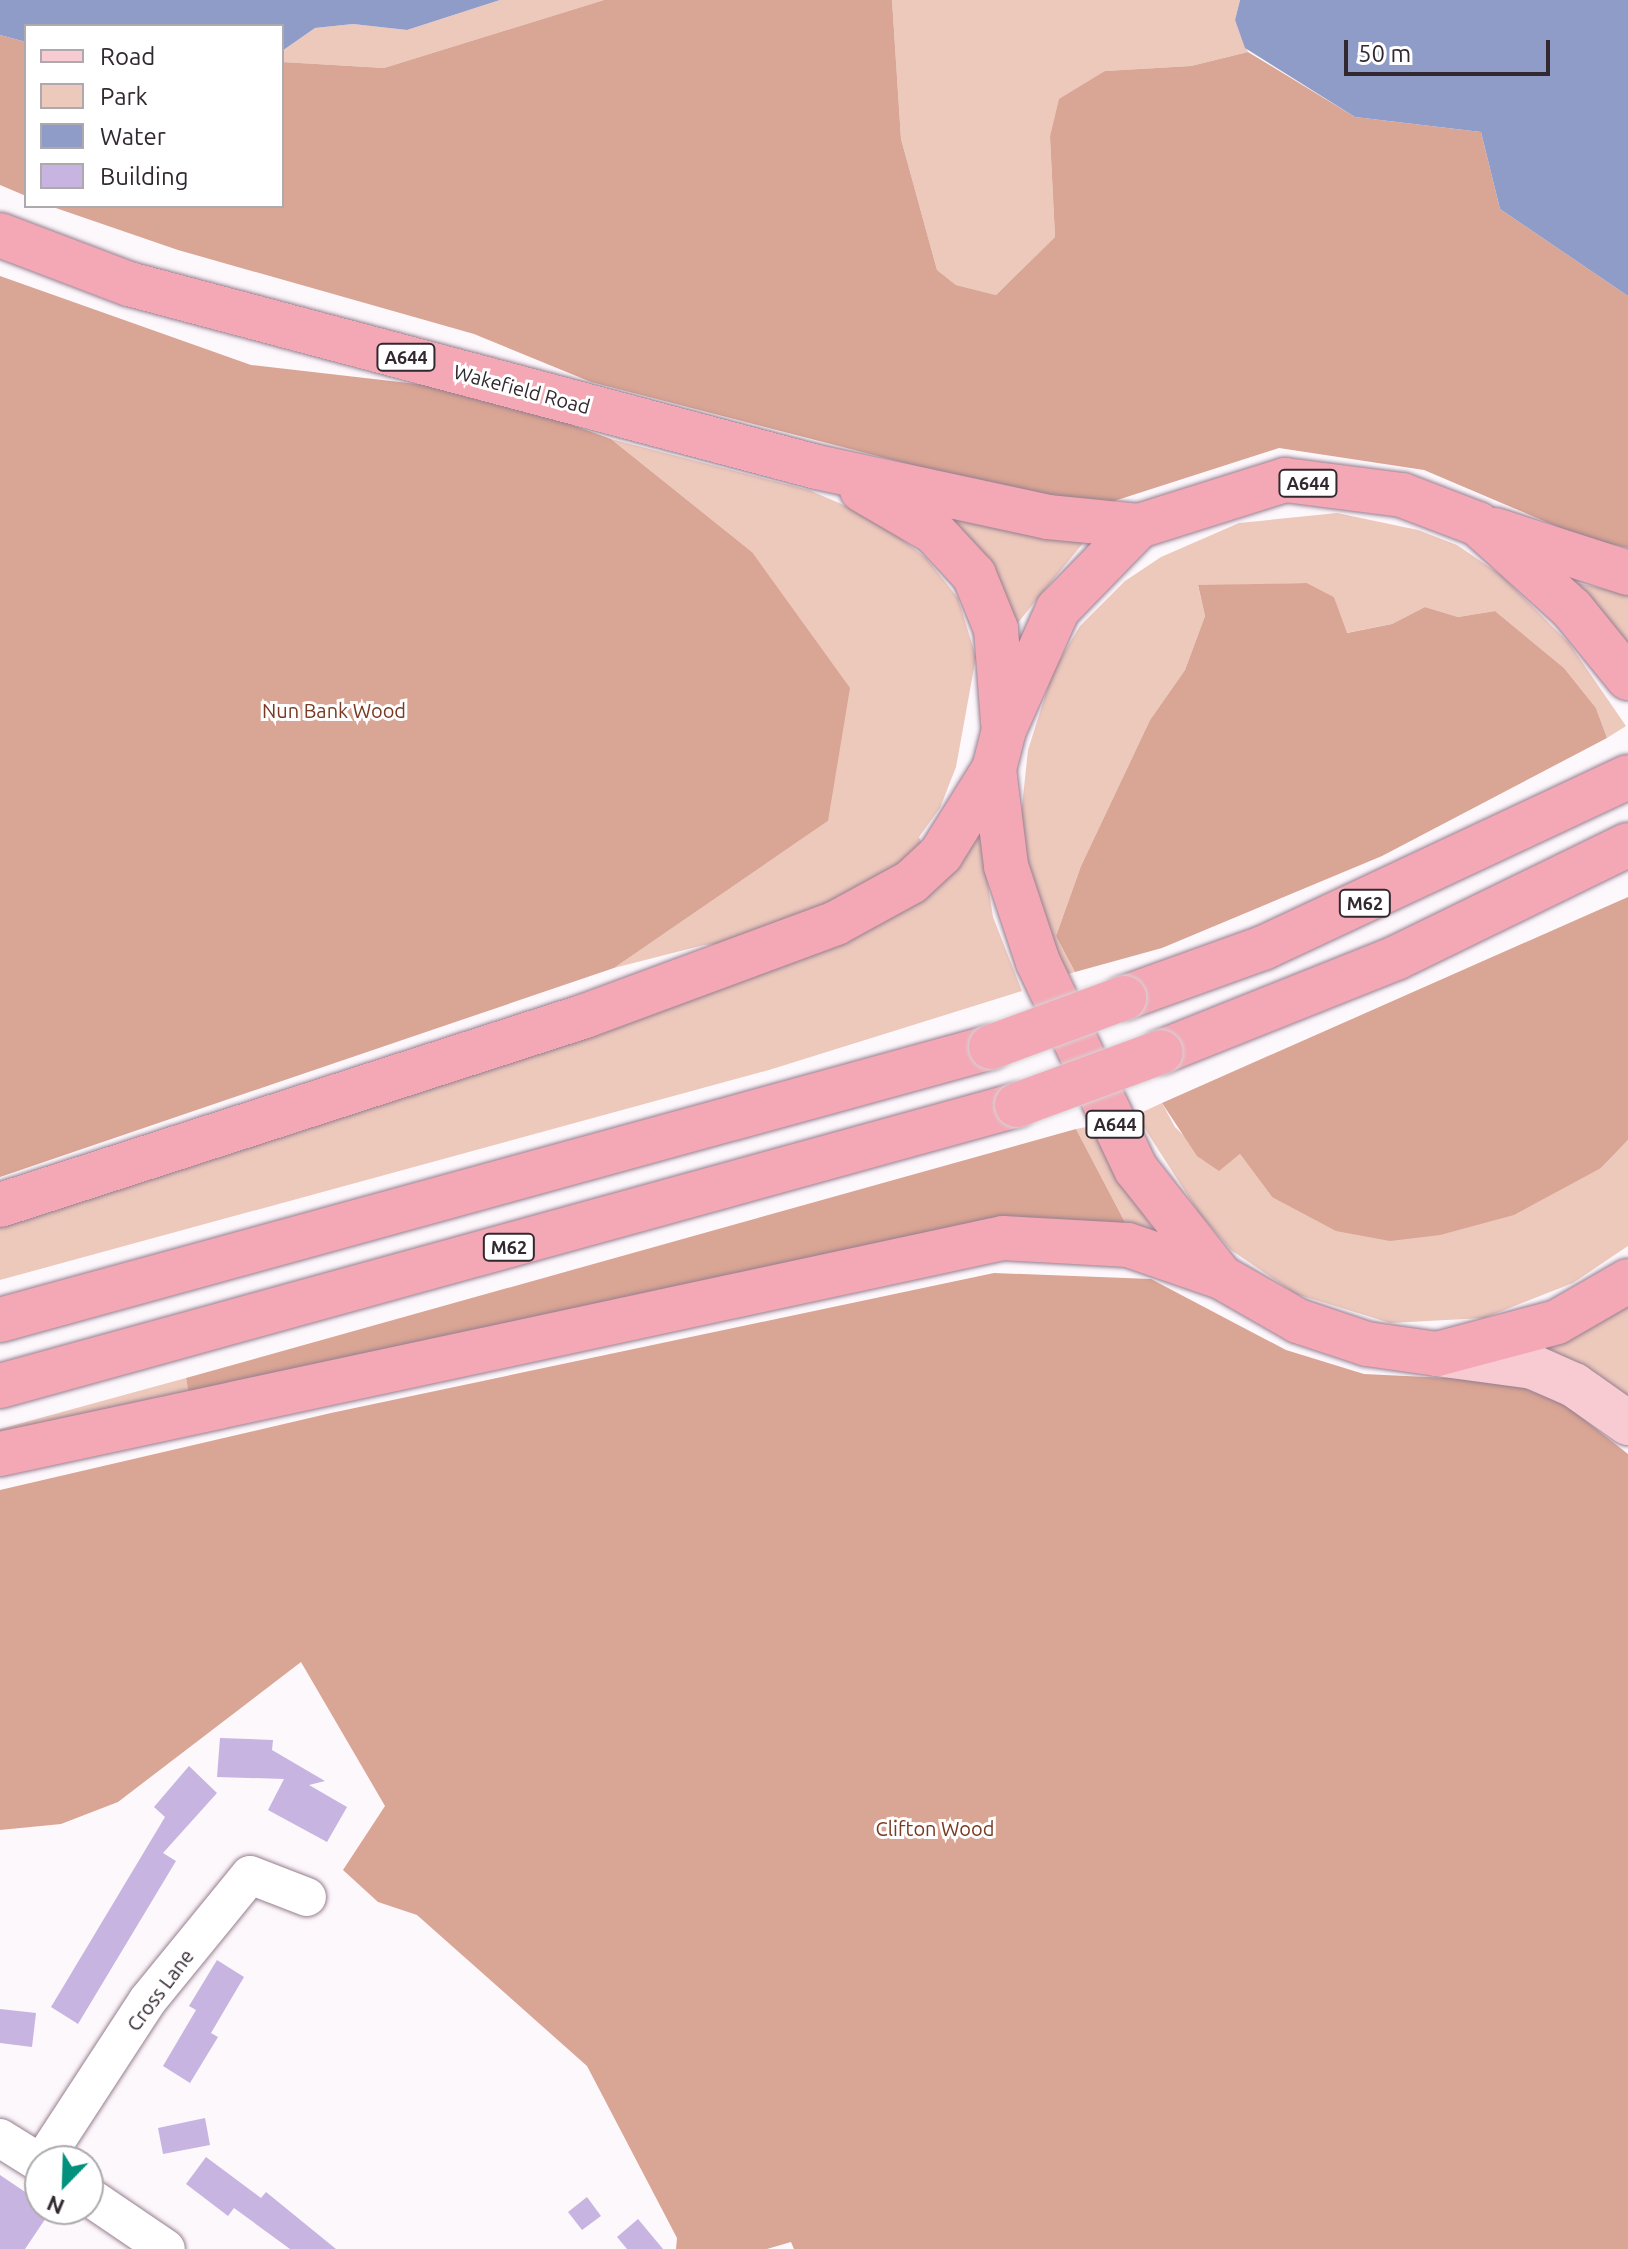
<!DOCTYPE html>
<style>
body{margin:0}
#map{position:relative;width:1628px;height:2249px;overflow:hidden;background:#fdf8fc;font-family:Ubuntu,sans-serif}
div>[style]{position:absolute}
.green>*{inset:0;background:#edc9bc}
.forest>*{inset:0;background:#d9a594}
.water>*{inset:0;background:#909cc8}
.building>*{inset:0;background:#c7b4e1}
.roads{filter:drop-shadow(0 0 2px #967e8f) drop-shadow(0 0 2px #967e8f)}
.minor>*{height:38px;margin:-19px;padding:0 19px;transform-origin:19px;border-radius:19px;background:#fff}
.major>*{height:44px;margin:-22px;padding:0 22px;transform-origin:22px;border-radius:22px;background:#f8cad2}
.highway>*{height:44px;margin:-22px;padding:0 22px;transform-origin:22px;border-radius:22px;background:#f4a7b4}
.bridges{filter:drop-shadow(0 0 2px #d6d4d6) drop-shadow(0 0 2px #d6d4d6)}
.highway-bridge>*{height:44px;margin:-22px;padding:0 22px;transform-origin:22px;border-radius:22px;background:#f4a7b4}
span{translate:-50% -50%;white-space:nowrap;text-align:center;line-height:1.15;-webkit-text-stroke:6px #fff;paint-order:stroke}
.shield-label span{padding:2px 6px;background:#fff;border:2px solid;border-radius:6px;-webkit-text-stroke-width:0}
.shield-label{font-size:18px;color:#322930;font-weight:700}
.street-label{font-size:20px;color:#322930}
.park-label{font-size:20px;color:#793922}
.legend{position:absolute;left:24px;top:24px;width:260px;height:184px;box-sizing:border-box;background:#fff;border:2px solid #ada9ac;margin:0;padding:10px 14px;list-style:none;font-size:24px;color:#322930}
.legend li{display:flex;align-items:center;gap:16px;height:40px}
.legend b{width:40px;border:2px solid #ada9ac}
.north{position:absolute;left:24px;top:2145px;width:80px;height:80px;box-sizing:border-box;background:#fff;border:2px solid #ada9ac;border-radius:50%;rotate:203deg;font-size:22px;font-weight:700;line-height:32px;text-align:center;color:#322930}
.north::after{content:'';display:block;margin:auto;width:28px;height:36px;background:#01917d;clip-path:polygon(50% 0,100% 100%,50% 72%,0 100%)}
.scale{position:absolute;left:1344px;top:40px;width:206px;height:36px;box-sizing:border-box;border:4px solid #322930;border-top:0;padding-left:10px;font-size:24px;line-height:28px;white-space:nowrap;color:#322930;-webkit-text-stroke:6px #fff;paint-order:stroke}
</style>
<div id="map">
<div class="green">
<i style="clip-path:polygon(500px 0,604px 0,384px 68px,282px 62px,282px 51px,315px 28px,353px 24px,407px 30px)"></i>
<i style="clip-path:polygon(892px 0,1240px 0,1235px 20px,1248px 52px,1191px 66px,1105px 71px,1050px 137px,1055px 237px,996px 295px,956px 285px,937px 270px,901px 139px)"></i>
<i style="clip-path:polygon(611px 439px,809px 490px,876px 519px,926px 558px,958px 598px,976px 657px,956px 767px,940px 808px,919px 837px,922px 844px,898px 868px,832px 910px,738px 943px,704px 945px,614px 968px,828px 821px,752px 552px)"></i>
<i style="clip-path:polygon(947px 513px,1084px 542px,1016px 625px,988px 559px)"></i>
<i style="clip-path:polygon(1337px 513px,1418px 530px,1457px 545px,1501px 575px,1569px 643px,1626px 726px,1607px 738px,1596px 708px,1564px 668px,1495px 611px,1458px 617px,1425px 607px,1392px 624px,1346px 633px,1334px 597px,1307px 583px,1198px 586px,1205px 616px,1185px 670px,1150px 720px,1081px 866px,1056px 936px,1075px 972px,1058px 977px,1018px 844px,1028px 750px,1053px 671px,1080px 626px,1125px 581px,1161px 557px,1239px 523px)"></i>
<i style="clip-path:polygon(1572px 582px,1628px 594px,1628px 650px)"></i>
<i style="clip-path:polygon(980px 832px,993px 917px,1022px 991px,769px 1070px,0 1280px,0 1223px,456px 1075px)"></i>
<i style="clip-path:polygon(1162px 1103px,1175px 1127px,1219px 1170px,1240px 1154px,1272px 1197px,1601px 1168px,1628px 1140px,1628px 1246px,1573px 1283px,1484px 1318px,1390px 1323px,1296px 1294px,1231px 1250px,1199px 1213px,1136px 1115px)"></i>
<i style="clip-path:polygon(1092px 1126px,1156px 1234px,1129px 1230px,1076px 1129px)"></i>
<i style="clip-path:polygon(1628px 1307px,1628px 1398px,1599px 1375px,1545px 1347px)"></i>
<i style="clip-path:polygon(186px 1378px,189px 1395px,0 1442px,0 1429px)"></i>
</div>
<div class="forest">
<i style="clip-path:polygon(604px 0,892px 0,901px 139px,937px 270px,956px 285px,996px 295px,1055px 237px,1050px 137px,1059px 99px,1105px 71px,1191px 66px,1248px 52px,1355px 117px,1481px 132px,1500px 209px,1628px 296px,1628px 548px,1584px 538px,1424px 470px,1279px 448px,1111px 502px,1044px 499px,591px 382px,474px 334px,178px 250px,50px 206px,282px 206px,282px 62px,384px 68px)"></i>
<i style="clip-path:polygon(0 35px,26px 42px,26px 196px,0 185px)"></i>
<i style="clip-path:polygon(0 276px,251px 365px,478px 391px,611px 439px,752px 552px,850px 688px,828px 821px,614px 968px,0 1177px)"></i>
<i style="clip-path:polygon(1307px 583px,1334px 597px,1347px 633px,1392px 624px,1425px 607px,1458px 617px,1495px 611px,1564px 668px,1596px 708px,1607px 738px,1382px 856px,1162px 948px,1075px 972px,1056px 936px,1081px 866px,1150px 720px,1185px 670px,1205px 616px,1198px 585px)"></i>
<i style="clip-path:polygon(1628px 897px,1628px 1140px,1601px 1168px,1514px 1215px,1440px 1235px,1390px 1241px,1336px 1231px,1272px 1197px,1240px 1154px,1219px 1171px,1197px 1156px,1162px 1103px)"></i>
<i style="clip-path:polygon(1076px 1129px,1129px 1230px,189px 1395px,186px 1378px)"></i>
<i style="clip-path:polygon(994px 1273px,1151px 1279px,1286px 1350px,1364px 1374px,1508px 1381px,1567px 1406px,1628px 1454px,1628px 2249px,794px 2249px,791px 2242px,767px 2249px,676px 2249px,677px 2238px,587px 2066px,417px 1915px,378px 1902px,343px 1870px,385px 1806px,301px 1662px,118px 1802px,61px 1824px,0 1830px,0 1490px,331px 1413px)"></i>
</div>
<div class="water">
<i style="clip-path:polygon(0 0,500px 0,407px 30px,353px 24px,315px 28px,282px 51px,282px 26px,26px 26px,26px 42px,0 35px)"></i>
<i style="clip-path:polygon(1240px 0,1628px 0,1628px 296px,1500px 209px,1481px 132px,1355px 117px,1245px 48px,1235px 20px)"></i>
</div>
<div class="building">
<i style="clip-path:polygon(220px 1738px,273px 1740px,272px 1750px,325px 1781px,309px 1785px,347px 1807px,327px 1842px,268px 1810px,284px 1779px,217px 1777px)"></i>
<i style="clip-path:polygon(189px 1766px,217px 1793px,163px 1853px,176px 1861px,78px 2024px,51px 2007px,165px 1817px,154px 1807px)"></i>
<i style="clip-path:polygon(217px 1960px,244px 1977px,211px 2033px,218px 2037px,190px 2083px,163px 2066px,196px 2010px,189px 2006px)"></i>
<i style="clip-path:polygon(0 2009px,36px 2013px,32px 2047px,0 2043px)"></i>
<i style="clip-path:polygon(205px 2118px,210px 2145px,163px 2154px,158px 2128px)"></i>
<i style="clip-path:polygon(206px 2157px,261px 2198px,266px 2192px,336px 2249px,290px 2249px,234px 2208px,228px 2216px,186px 2184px)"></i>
<i style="clip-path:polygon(0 2175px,40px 2202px,40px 2209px,52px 2209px,25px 2249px,0 2249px)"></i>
<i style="clip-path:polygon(587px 2197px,601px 2216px,582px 2230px,568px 2212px)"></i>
<i style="clip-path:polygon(638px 2219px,663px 2249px,627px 2249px,617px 2237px)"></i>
</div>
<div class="roads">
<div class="minor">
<i style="left:0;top:2138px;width:47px;rotate:32deg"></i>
<i style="left:43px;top:2161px;width:192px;rotate:-56.9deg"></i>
<i style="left:148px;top:2000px;width:161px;rotate:-50.8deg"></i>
<i style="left:250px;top:1875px;width:61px;rotate:21.1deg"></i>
<i style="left:88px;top:2196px;width:94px;rotate:34.2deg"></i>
</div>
<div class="major">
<i style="left:1437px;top:1354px;width:97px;rotate:7.7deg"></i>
<i style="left:1533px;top:1367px;width:45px;rotate:23.7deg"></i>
<i style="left:1574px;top:1385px;width:66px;rotate:35.1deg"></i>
</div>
<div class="highway">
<i style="left:0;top:235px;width:138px;rotate:20.8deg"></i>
<i style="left:129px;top:284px;width:712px;rotate:14.9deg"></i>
<i style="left:817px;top:467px;width:236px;rotate:12.2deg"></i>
<i style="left:1048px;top:517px;width:91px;rotate:5.6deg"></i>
<i style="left:862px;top:490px;width:83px;rotate:30.3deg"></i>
<i style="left:934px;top:532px;width:59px;rotate:47.1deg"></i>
<i style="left:974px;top:575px;width:58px;rotate:67.8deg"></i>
<i style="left:996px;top:629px;width:94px;rotate:85.7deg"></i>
<i style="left:1495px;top:530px;width:140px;rotate:17.9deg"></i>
<i style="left:1628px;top:678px;width:89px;rotate:-129.1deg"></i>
<i style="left:1572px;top:609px;width:127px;rotate:-137.9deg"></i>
<i style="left:1478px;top:524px;width:81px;rotate:-159.1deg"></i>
<i style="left:1402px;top:495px;width:118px;rotate:-172.7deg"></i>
<i style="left:1285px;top:480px;width:153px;rotate:162.5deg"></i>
<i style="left:1139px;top:526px;width:116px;rotate:134.3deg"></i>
<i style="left:1058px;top:609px;width:133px;rotate:114.1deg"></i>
<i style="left:1004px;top:730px;width:40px;rotate:104.4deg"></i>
<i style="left:994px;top:769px;width:98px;rotate:82.9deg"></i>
<i style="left:1006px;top:866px;width:101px;rotate:71.6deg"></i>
<i style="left:1038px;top:962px;width:229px;rotate:64.7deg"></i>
<i style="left:1136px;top:1169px;width:137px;rotate:51.8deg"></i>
<i style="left:1221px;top:1277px;width:89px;rotate:29.7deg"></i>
<i style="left:1298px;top:1321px;width:73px;rotate:18.4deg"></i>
<i style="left:1367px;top:1344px;width:71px;rotate:8.1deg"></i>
<i style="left:1437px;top:1354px;width:124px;rotate:-14.9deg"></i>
<i style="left:1557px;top:1322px;width:82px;rotate:-30deg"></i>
<i style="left:1124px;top:998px;width:148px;rotate:-19.8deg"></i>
<i style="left:1263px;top:948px;width:403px;rotate:-25.1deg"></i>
<i style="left:1161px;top:1052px;width:253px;rotate:-21.8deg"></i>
<i style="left:1396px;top:958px;width:258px;rotate:-26deg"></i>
<i style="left:0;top:1205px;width:615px;rotate:-17.9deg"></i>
<i style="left:585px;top:1016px;width:268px;rotate:-20.3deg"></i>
<i style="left:836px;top:923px;width:85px;rotate:-28.7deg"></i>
<i style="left:911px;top:882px;width:41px;rotate:-43deg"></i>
<i style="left:941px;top:854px;width:100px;rotate:-58.1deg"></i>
<i style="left:0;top:1320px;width:1028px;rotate:-15.4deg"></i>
<i style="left:0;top:1386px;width:1055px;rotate:-15.45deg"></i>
<i style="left:0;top:1454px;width:1026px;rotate:-12.15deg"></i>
<i style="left:1003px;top:1238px;width:125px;rotate:3.2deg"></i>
<i style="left:1128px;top:1245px;width:98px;rotate:19deg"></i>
</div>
</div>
<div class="bridges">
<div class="highway-bridge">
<i style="left:991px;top:1047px;width:142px;rotate:-20.2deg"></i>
<i style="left:1017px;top:1105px;width:153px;rotate:-20.2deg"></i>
</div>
</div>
<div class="shield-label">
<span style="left:406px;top:357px">A644</span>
<span style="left:1308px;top:483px">A644</span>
<span style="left:1365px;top:903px">M62</span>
<span style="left:1115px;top:1124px">A644</span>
<span style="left:509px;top:1247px">M62</span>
</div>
<div class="street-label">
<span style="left:522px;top:389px;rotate:15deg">Wakefield Road</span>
<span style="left:160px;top:1990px;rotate:-53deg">Cross Lane</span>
</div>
<div class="park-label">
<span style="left:334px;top:710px">Nun Bank Wood</span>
<span style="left:935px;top:1828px">Clifton Wood</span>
</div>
<ul class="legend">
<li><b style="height:10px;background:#f8cad2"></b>Road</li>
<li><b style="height:22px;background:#edc9bc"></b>Park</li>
<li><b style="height:22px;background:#909cc8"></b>Water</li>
<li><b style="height:22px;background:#c7b4e1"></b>Building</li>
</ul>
<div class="north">N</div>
<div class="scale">50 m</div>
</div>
